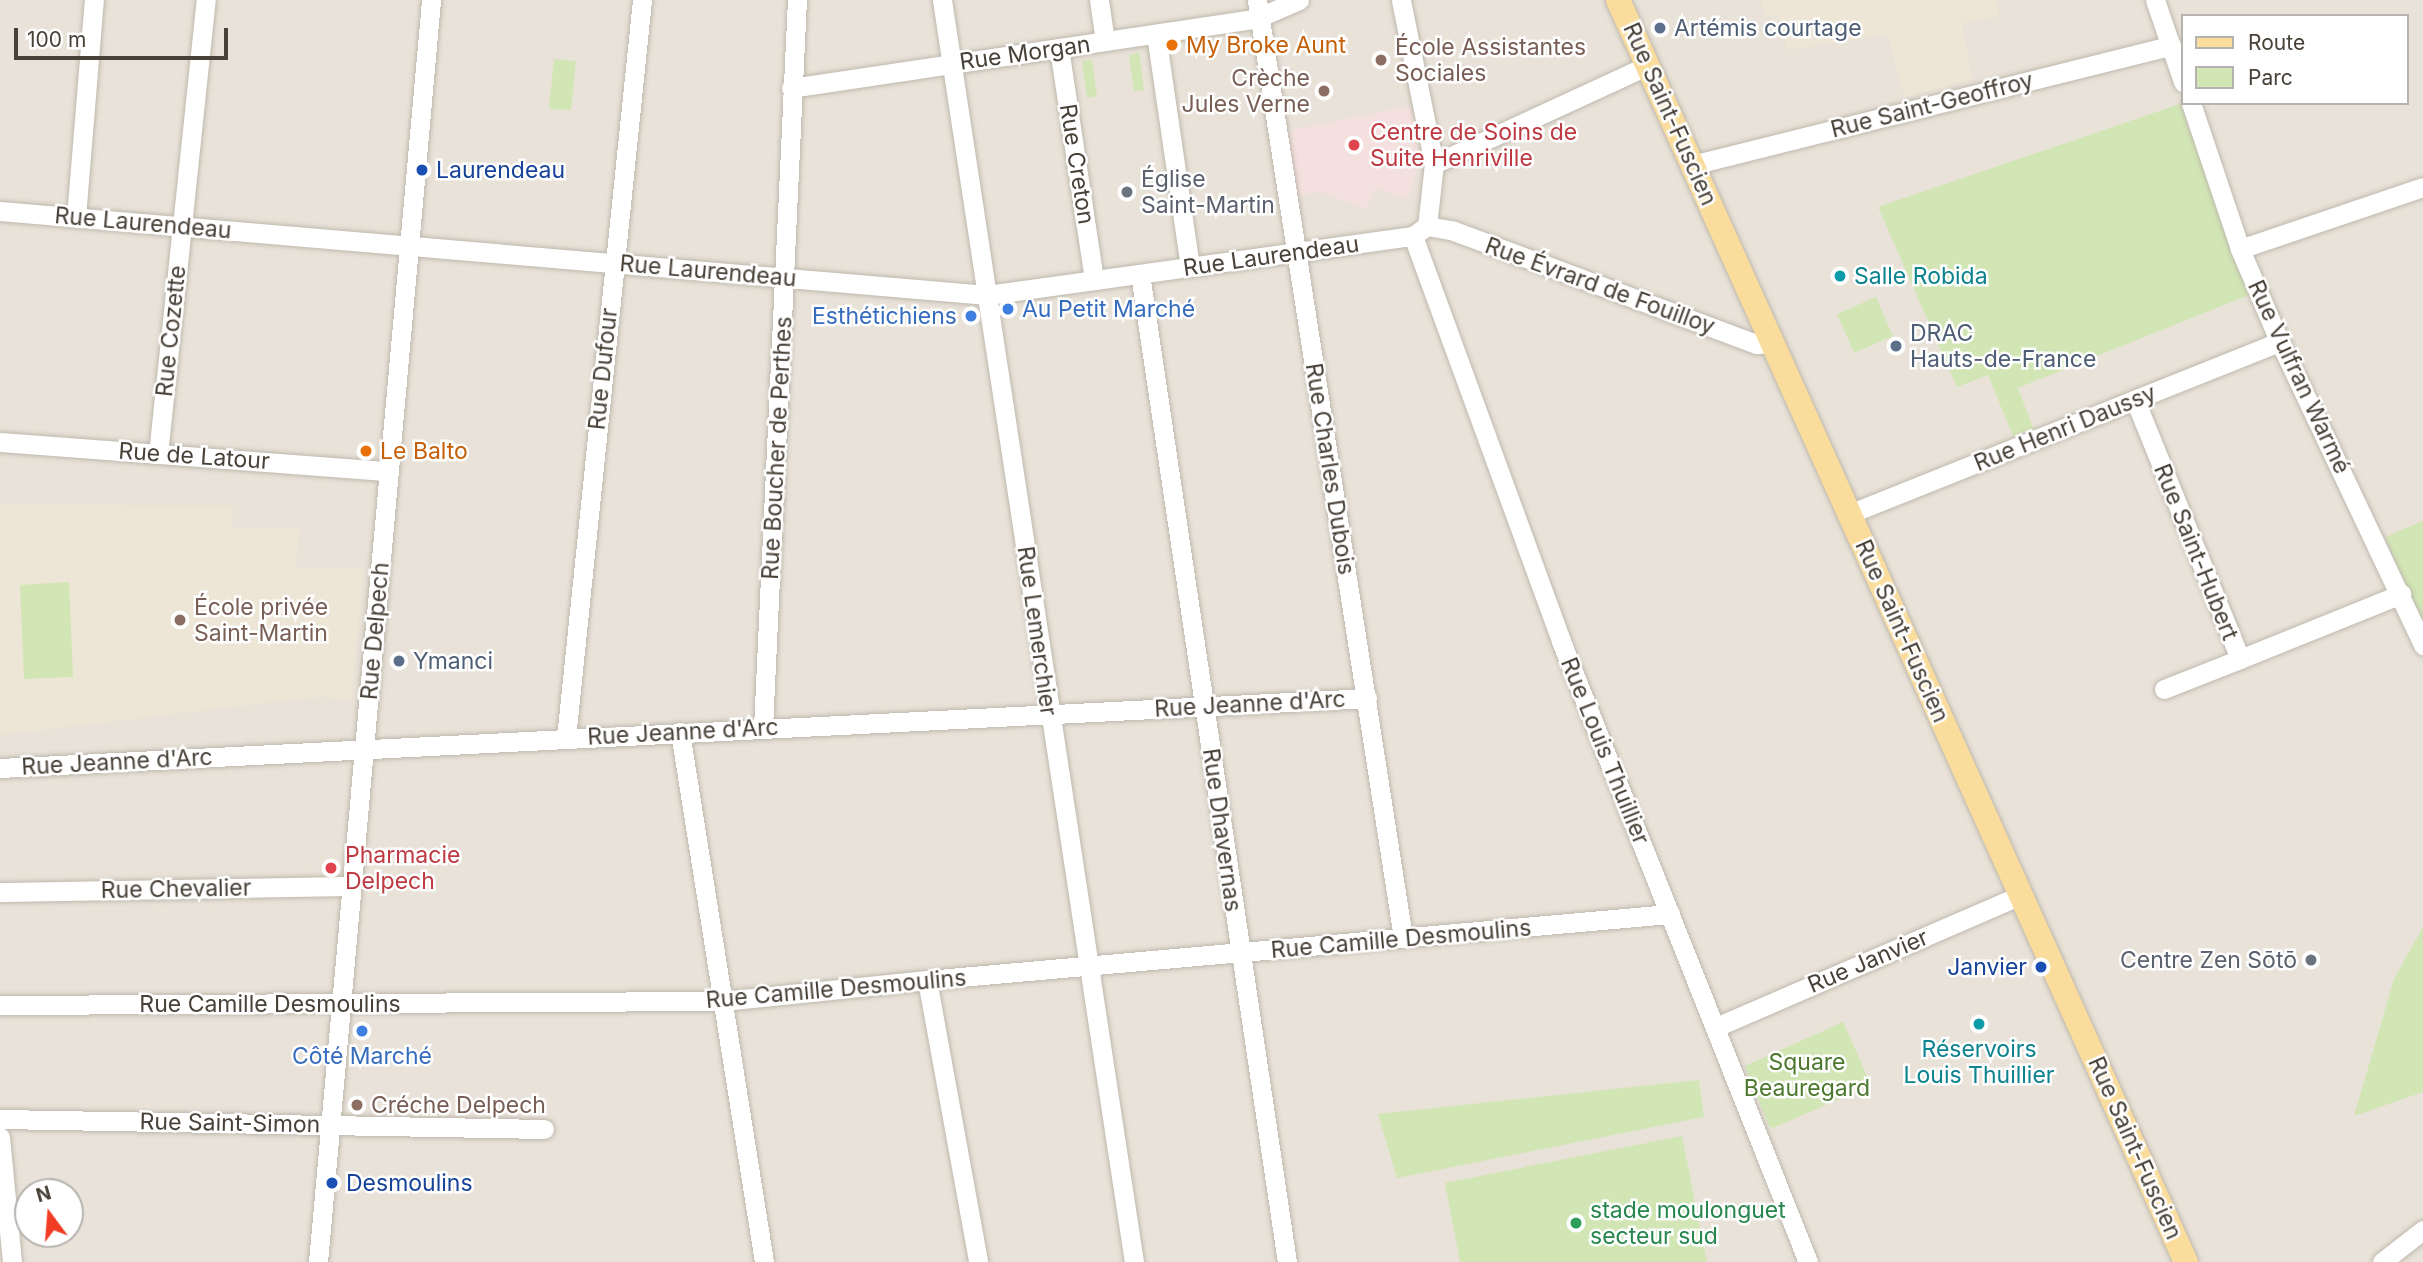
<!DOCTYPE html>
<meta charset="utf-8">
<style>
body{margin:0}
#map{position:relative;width:2423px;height:1262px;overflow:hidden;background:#f4f1ea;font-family:Inter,sans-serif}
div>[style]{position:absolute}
.residential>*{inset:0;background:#e8e2d8}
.education>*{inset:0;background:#ede5d5}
.medical>*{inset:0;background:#f4e0de}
.green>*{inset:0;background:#d2e6b5}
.roads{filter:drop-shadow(0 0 2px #bfb8ad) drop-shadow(0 0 2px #bfb8ad)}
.minor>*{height:19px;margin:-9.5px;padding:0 9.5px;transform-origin:9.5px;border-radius:9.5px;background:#fff}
.major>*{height:24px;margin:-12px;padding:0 12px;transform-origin:12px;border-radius:12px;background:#fadd9d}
.dots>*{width:19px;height:19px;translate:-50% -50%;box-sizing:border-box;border:4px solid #fff;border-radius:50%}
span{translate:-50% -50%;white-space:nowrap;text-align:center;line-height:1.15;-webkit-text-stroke:5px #fff;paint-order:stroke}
.service-label{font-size:23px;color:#4e5e75}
.left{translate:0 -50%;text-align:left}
.food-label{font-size:23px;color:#c56008}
.education-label{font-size:23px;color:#785e54}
.right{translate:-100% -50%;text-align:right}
.street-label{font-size:23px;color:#484138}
.health-label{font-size:23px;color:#be3a42}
.transit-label{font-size:23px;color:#164399}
.worship-label{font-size:23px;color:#5b616d}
.culture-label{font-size:23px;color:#0d838f}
.shop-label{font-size:23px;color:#366cbe}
.park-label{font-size:23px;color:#4c782d}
.leisure-label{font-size:23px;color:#27864d}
.legend{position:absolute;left:2181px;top:14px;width:228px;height:91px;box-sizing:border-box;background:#fff;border:2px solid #b6b3af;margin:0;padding:9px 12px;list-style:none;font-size:21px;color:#484138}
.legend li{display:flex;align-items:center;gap:14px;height:35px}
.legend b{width:35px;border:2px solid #b6b3af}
.north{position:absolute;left:14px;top:1178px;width:70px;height:70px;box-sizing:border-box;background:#fff;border:2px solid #b6b3af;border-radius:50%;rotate:344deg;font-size:19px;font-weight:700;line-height:28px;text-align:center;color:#484138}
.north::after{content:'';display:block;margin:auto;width:24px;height:32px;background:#f13d25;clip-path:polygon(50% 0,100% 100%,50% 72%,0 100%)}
.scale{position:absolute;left:14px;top:28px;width:214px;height:32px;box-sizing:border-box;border:4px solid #484138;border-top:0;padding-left:9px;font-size:21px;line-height:24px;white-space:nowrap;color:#484138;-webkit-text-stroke:5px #fff;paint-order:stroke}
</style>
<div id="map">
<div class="residential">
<i style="clip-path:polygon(evenodd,0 0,2423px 0,2423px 1262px,0 1262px,0 0,2183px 16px,2407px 16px,2407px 103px,2183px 103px,2183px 16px,0 0,28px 1192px,70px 1192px,70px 1234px,28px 1234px,28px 1192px)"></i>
</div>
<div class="education">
<i style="clip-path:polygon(1761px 0,1996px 0,2000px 16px,1962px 23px,1972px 80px,1904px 97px,1888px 34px,1787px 50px,1778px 15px,1765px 17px)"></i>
<i style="clip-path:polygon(0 504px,234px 506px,231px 528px,300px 529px,295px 568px,364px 569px,351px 700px,322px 697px,292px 700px,0 735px)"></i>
</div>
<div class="medical">
<i style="clip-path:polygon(1410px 106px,1420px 159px,1408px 199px,1375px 188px,1366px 209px,1321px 192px,1297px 196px,1287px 131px)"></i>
</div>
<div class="green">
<i style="clip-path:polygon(1139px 53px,1144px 90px,1134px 91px,1129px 55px)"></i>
<i style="clip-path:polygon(554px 59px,576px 61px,571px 110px,549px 109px)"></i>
<i style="clip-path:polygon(1092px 60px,1097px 96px,1087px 98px,1082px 61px)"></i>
<i style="clip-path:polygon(2180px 104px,2249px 295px,2018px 388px,2033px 428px,2013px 436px,1988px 375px,1957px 387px,1878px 207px)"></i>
<i style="clip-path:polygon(1876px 297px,1893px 336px,1854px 353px,1837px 314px)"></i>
<i style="clip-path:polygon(2423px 521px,2423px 624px,2385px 537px)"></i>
<i style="clip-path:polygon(69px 582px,73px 677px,24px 679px,20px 585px)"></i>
<i style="clip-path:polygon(2423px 927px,2423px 1092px,2354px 1116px,2394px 979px)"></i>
<i style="clip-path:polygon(1843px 1022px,1871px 1085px,1773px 1128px,1769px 1126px,1745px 1066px)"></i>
<i style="clip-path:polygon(1699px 1080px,1704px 1117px,1397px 1178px,1378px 1114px)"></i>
<i style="clip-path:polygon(1682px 1136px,1707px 1262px,1460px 1262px,1445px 1183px)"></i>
</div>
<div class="roads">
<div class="minor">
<i style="left:942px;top:0;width:1277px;rotate:81.35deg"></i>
<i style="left:1099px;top:0;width:41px;rotate:81.7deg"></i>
<i style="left:1257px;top:0;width:949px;rotate:81.15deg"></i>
<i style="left:2155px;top:0;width:87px;rotate:71.1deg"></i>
<i style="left:1156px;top:34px;width:235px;rotate:81.7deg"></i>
<i style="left:1059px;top:48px;width:235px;rotate:81.4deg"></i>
<i style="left:791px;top:88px;width:469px;rotate:-8.5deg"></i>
<i style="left:1255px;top:19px;width:48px;rotate:-23.4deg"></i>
<i style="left:2191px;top:103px;width:154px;rotate:71.4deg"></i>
<i style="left:2240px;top:249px;width:97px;rotate:66.9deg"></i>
<i style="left:2278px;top:338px;width:340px;rotate:64.7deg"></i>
<i style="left:1434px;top:164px;width:236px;rotate:-24.8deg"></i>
<i style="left:1692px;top:165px;width:494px;rotate:-14deg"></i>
<i style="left:0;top:211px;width:991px;rotate:4.86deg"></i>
<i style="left:987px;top:295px;width:430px;rotate:-7.9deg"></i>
<i style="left:1413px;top:236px;width:17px;rotate:-36deg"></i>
<i style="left:1427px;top:226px;width:62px;rotate:-83.6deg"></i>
<i style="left:1434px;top:164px;width:167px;rotate:-101.4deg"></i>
<i style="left:76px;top:217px;width:218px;rotate:-85.3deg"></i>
<i style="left:1427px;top:226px;width:27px;rotate:10deg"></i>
<i style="left:1454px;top:231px;width:323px;rotate:20.5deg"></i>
<i style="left:1757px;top:344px;width:15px;rotate:-4deg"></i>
<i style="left:1413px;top:236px;width:431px;rotate:69.9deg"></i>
<i style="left:1561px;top:641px;width:668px;rotate:68.31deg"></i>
<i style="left:2240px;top:249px;width:193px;rotate:-18.7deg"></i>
<i style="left:1140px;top:274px;width:999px;rotate:81.54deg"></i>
<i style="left:2135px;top:400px;width:279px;rotate:67.9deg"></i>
<i style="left:2240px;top:659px;width:174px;rotate:-22deg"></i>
<i style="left:0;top:442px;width:390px;rotate:4.3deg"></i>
<i style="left:158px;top:454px;width:457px;rotate:-84deg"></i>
<i style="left:1849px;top:514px;width:464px;rotate:-21.8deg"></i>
<i style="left:2164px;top:689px;width:82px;rotate:-21.5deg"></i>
<i style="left:763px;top:728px;width:729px;rotate:-87.33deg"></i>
<i style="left:680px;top:732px;width:537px;rotate:80.99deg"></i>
<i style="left:566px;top:738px;width:742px;rotate:-84.12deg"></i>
<i style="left:0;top:768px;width:1369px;rotate:-2.93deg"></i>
<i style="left:0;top:892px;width:352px;rotate:-1deg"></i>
<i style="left:927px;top:980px;width:287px;rotate:79.7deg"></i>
<i style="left:0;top:1005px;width:723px;rotate:-0.32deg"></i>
<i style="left:723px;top:1001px;width:205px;rotate:-5.9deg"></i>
<i style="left:927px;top:980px;width:746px;rotate:-5.08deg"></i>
<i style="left:1716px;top:1027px;width:332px;rotate:-23.4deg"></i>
<i style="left:0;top:1119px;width:544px;rotate:1.05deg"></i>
<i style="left:0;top:1137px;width:126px;rotate:84.5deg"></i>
<i style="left:318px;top:1262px;width:1267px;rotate:-84.88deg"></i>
<i style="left:2382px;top:1262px;width:52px;rotate:-38deg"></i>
</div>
<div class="major">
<i style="left:1618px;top:0;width:1384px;rotate:65.77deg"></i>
</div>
</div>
<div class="dots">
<i style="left:1660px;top:28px;background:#5c6f8a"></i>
<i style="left:1172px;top:45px;background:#e8710a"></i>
<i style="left:1381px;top:60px;background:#8d6e63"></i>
<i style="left:1324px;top:91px;background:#8d6e63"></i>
<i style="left:1354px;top:145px;background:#e0444e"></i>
<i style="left:422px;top:170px;background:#1a4fb4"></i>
<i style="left:1127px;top:192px;background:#6b7280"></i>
<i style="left:1840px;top:276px;background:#0f9aa8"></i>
<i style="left:1008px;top:309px;background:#3f7fe0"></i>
<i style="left:971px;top:316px;background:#3f7fe0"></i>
<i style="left:1896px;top:346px;background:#5c6f8a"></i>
<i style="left:366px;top:451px;background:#e8710a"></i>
<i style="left:180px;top:620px;background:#8d6e63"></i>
<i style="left:399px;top:661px;background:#5c6f8a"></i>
<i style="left:331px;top:868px;background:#e0444e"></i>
<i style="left:2311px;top:960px;background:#6b7280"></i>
<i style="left:2041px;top:967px;background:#1a4fb4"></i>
<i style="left:1979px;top:1024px;background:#0f9aa8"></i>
<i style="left:362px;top:1031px;background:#3f7fe0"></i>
<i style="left:357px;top:1105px;background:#8d6e63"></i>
<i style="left:332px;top:1183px;background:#1a4fb4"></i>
<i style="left:1576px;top:1223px;background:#2e9e5b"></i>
</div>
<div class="service-label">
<span class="left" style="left:1674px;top:28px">Artémis courtage</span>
<span class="left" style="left:1910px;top:346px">DRAC<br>Hauts-de-France</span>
<span class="left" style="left:413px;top:661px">Ymanci</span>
</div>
<div class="food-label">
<span class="left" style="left:1186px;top:45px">My Broke Aunt</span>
<span class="left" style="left:380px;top:451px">Le Balto</span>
</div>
<div class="education-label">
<span class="left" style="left:1395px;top:60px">École Assistantes<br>Sociales</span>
<span class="right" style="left:1310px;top:91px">Crèche<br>Jules Verne</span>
<span class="left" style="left:194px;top:620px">École privée<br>Saint-Martin</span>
<span class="left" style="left:371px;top:1105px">Créche Delpech</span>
</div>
<div class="street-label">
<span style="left:1025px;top:53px;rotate:-8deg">Rue Morgan</span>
<span style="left:1932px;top:105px;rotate:-14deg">Rue Saint-Geoffroy</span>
<span style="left:1670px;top:114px;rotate:66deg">Rue Saint-Fuscien</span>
<span style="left:1077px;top:164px;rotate:81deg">Rue Creton</span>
<span style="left:143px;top:223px;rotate:5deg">Rue Laurendeau</span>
<span style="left:1271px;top:256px;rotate:-8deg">Rue Laurendeau</span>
<span style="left:708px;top:271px;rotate:5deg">Rue Laurendeau</span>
<span style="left:1600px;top:286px;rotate:20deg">Rue Évrard de Fouilloy</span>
<span style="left:171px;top:331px;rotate:-84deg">Rue Cozette</span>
<span style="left:603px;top:369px;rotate:-84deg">Rue Dufour</span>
<span style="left:2299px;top:377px;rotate:65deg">Rue Vulfran Warmé</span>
<span style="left:2065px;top:428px;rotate:-22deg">Rue Henri Daussy</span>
<span style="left:777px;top:448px;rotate:-87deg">Rue Boucher de Perthes</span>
<span style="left:194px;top:456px;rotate:4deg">Rue de Latour</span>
<span style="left:1330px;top:469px;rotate:81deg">Rue Charles Dubois</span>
<span style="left:2196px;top:552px;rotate:68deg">Rue Saint-Hubert</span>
<span style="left:375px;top:631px;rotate:-85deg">Rue Delpech</span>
<span style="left:1037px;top:631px;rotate:82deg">Rue Lemerchier</span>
<span style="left:1902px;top:631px;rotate:66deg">Rue Saint-Fuscien</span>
<span style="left:1250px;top:704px;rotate:-3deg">Rue Jeanne d'Arc</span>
<span style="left:683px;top:732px;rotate:-3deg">Rue Jeanne d'Arc</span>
<span style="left:1605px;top:751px;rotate:68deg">Rue Louis Thuillier</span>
<span style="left:117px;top:762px;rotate:-3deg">Rue Jeanne d'Arc</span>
<span style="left:1222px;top:830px;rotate:82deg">Rue Dhavernas</span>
<span style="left:176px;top:889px;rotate:-1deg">Rue Chevalier</span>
<span style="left:1401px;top:939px;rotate:-5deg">Rue Camille Desmoulins</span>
<span style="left:1868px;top:961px;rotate:-23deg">Rue Janvier</span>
<span style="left:836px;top:989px;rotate:-5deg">Rue Camille Desmoulins</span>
<span style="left:270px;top:1004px">Rue Camille Desmoulins</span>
<span style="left:230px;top:1123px;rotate:1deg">Rue Saint-Simon</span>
<span style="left:2135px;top:1148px;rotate:66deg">Rue Saint-Fuscien</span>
</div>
<div class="health-label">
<span class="left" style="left:1370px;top:145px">Centre de Soins de<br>Suite Henriville</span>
<span class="left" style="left:345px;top:868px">Pharmacie<br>Delpech</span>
</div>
<div class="transit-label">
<span class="left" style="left:436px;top:170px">Laurendeau</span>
<span class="right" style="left:2027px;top:967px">Janvier</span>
<span class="left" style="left:346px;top:1183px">Desmoulins</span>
</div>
<div class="worship-label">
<span class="left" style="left:1141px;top:192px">Église<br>Saint-Martin</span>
<span class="right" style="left:2297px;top:960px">Centre Zen Sōtō</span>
</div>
<div class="culture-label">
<span class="left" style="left:1854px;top:276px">Salle Robida</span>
<span style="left:1979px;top:1062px">Réservoirs<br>Louis Thuillier</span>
</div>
<div class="shop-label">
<span class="left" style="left:1022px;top:309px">Au Petit Marché</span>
<span class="right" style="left:957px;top:316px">Esthétichiens</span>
<span style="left:362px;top:1056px">Côté Marché</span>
</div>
<div class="park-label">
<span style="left:1807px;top:1075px">Square<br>Beauregard</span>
</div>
<div class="leisure-label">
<span class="left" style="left:1590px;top:1223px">stade moulonguet<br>secteur sud</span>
</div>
<ul class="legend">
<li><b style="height:9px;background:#fadd9d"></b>Route</li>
<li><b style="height:19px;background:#d2e6b5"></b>Parc</li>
</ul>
<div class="north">N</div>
<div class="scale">100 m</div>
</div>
